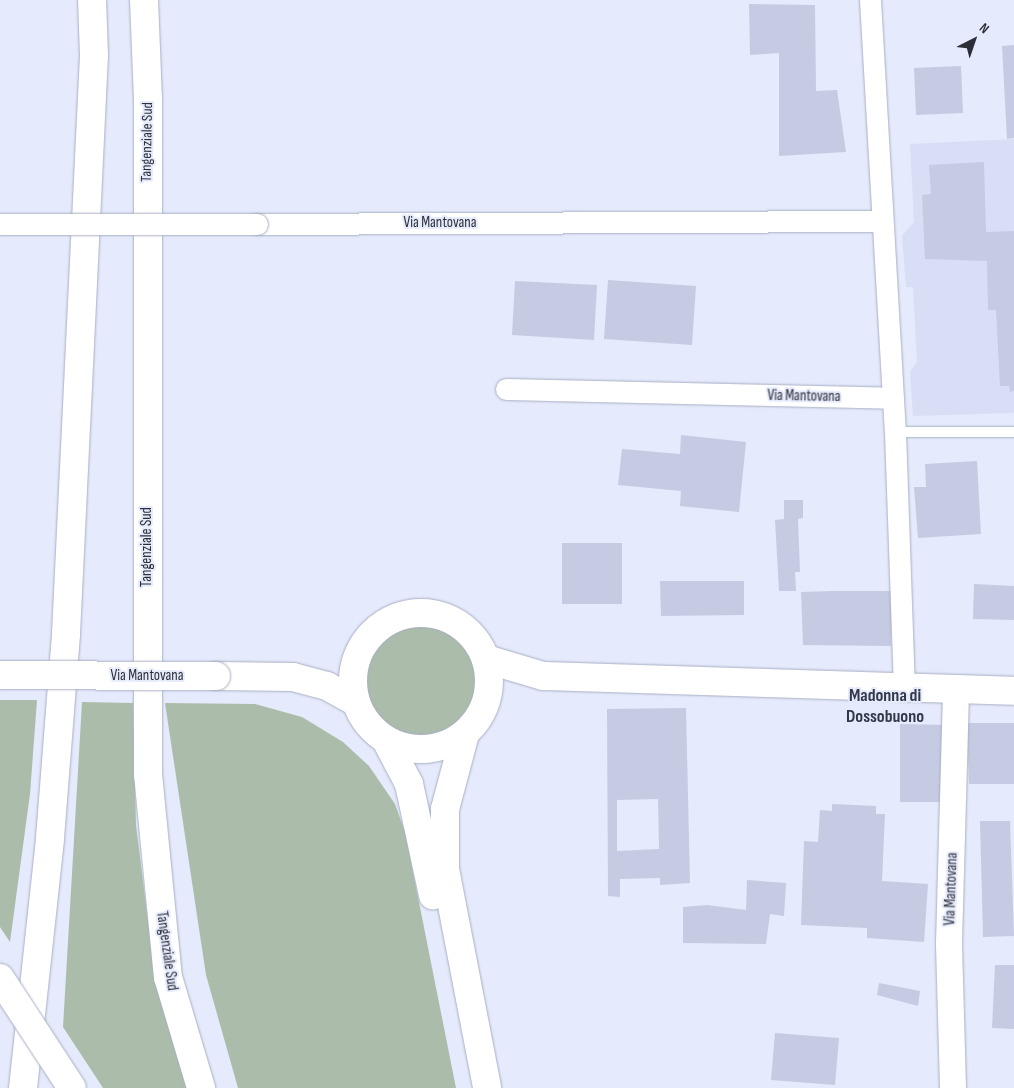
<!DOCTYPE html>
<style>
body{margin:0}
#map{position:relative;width:1014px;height:1088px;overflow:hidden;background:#e5eafc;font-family:"Sofia Sans Condensed",sans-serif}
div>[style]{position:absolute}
.built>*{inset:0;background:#d8def6}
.green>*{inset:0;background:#abbdaa}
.round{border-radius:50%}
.building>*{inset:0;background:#c5cbe2}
.roads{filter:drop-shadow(0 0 1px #a9afc4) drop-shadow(0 0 1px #a9afc4)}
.service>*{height:10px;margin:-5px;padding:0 5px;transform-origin:5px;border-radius:5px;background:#fff}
.minor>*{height:21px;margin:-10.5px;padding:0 10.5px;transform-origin:10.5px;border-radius:10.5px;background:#fff}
.tertiary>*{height:26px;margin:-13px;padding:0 13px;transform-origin:13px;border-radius:13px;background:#fff}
.primary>*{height:28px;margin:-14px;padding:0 14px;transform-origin:14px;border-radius:14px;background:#fff}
.primary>.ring{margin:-14px;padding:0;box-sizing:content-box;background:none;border:28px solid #fff;border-radius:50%}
.trunk>*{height:28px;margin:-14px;padding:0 14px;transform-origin:14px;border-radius:14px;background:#fff}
.bridges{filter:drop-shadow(0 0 1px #a9afc4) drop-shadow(0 0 1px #a9afc4)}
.minor-bridge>*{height:21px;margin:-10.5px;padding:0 10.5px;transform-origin:10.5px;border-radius:10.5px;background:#fff}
.primary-bridge>*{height:28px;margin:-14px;padding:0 14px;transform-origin:14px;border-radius:14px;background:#fff}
.motorway-bridge>*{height:28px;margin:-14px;padding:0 14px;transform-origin:14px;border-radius:14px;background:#fff}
span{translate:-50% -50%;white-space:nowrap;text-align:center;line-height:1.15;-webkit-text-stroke:4px #e5eafc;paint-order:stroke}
.street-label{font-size:15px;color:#2c2f37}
.quarter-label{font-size:18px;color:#333849;font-weight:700}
.north{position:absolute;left:949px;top:15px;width:50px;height:50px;-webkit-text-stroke:4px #e5eafc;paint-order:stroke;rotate:41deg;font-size:14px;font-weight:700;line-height:20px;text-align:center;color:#2c2f37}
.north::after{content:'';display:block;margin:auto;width:18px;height:22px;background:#2c2f37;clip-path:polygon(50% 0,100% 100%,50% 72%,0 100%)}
</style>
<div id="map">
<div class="built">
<i style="clip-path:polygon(1014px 139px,1014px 413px,913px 416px,910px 371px,917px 362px,913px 287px,906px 287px,902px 236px,914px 222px,910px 144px)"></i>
</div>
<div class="green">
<i class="round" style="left:365px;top:626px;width:110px;height:110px"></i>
<i style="clip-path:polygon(0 700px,37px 700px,30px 794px,10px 942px,0 927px)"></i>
<i style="clip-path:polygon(82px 702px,133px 703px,136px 825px,149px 929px,172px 1039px,188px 1088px,103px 1088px,63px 1027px)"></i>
<i style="clip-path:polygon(165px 703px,255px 704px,302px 717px,343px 742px,369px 766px,395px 804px,405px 832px,456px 1088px,238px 1088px,206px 975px)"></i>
</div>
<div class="building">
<i style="clip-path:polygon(749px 4px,815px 5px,816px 91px,837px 90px,846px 152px,779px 156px,779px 53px,750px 55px)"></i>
<i style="clip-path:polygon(1014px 45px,1014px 138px,1007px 139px,1002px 46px)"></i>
<i style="clip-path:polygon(961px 66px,963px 113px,916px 115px,914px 68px)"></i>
<i style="clip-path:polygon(984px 162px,986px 232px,1014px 231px,1014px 391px,1010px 392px,1009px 386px,1000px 386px,996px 310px,988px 310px,987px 261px,925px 259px,922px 195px,931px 194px,929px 165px)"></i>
<i style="clip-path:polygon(608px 280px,696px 286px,692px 345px,604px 339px)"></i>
<i style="clip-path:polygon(515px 281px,597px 285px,594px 340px,512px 335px)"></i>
<i style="clip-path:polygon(681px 435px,746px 442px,739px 512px,680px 506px,681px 491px,618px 485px,622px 449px,680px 454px)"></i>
<i style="clip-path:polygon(977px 461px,981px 534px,918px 538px,914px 487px,926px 487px,925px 464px)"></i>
<i style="clip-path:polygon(784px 500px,803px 500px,803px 518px,798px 519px,800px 572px,795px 572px,796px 591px,779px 591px,775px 520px,784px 519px)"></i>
<i style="clip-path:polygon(562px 543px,622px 543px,622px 604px,562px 604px)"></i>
<i style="clip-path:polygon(660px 581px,744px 581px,744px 615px,661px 616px)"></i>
<i style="clip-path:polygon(974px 584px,1014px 586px,1014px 620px,973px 619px)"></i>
<i style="clip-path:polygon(832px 591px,892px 591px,891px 646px,803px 645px,801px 592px)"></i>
<i style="clip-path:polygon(evenodd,686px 708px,690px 883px,660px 885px,660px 878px,620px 879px,620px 897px,608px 896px,607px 709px,686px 708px,658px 799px,659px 849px,617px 851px,617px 800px,658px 799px)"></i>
<i style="clip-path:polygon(967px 723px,1014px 723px,1014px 784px,969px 784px)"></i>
<i style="clip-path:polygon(900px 724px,945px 725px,945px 802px,900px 802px)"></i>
<i style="clip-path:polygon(832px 804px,876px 806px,876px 814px,885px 814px,882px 881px,928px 884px,924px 942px,867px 938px,867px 928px,801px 925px,804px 841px,818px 842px,820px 810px,832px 811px)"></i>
<i style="clip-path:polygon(980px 821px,1010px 821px,1014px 936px,983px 937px)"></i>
<i style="clip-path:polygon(747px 880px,786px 883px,784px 916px,770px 914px,766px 944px,683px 943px,683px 907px,707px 905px,746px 910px)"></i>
<i style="clip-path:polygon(995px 965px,1014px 965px,1014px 1029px,992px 1028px)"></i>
<i style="clip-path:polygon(879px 983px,920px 991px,918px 1006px,877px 995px)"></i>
<i style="clip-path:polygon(775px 1033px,839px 1038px,835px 1085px,771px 1080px)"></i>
</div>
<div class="roads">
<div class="service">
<i style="left:895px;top:432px;width:119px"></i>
</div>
<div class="minor">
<i style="left:870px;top:0;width:433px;rotate:86.7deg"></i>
<i style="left:895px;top:432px;width:256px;rotate:88deg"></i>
<i style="left:257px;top:224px;width:624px;rotate:-0.28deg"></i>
<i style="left:506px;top:389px;width:387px;rotate:1.3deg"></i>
</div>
<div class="tertiary">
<i style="left:953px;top:1088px;width:145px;rotate:-91.6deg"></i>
<i style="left:949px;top:943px;width:252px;rotate:-88.4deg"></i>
</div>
<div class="primary">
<i class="ring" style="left:353px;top:613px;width:108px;height:108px"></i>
<i style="left:486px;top:659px;width:59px;rotate:16.6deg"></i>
<i style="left:543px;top:676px;width:471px;rotate:1.8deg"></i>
<i style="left:216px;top:676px;width:77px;rotate:0.7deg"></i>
<i style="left:293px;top:677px;width:35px;rotate:15deg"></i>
<i style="left:327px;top:686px;width:33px;rotate:29deg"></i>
</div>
<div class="trunk">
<i style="left:144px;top:0;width:98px;rotate:87.7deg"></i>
<i style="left:148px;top:98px;width:676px;rotate:90deg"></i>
<i style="left:148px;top:774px;width:204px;rotate:84.4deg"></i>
<i style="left:168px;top:977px;width:116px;rotate:73.4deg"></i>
<i style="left:465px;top:734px;width:78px;rotate:104.9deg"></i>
<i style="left:445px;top:809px;width:60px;rotate:90deg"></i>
<i style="left:445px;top:869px;width:223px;rotate:79.1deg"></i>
<i style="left:386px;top:740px;width:50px;rotate:62.4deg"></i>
<i style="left:409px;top:784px;width:114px;rotate:77.8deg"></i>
<i style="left:23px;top:1088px;width:251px;rotate:-83.8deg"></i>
<i style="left:50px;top:838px;width:205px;rotate:-85.5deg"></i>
<i style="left:66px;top:634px;width:579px;rotate:-87.23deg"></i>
<i style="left:94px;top:56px;width:56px;rotate:-92deg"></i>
</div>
</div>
<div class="bridges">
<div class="minor-bridge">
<i style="left:0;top:224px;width:257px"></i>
</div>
<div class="primary-bridge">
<i style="left:0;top:675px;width:216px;rotate:0.3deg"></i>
</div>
<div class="motorway-bridge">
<i style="left:0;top:978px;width:131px;rotate:56.8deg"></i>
</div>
</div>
<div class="street-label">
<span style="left:147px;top:142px;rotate:-89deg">Tangenziale Sud</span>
<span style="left:440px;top:223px">Via Mantovana</span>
<span style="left:804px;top:396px;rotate:1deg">Via Mantovana</span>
<span style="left:147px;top:547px;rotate:-90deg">Tangenziale Sud</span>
<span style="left:147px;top:676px">Via Mantovana</span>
<span style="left:951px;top:889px;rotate:-88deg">Via Mantovana</span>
<span style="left:167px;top:951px;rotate:82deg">Tangenziale Sud</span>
</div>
<div class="quarter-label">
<span style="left:885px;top:707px">Madonna di<br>Dossobuono</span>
</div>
<div class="north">N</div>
</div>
